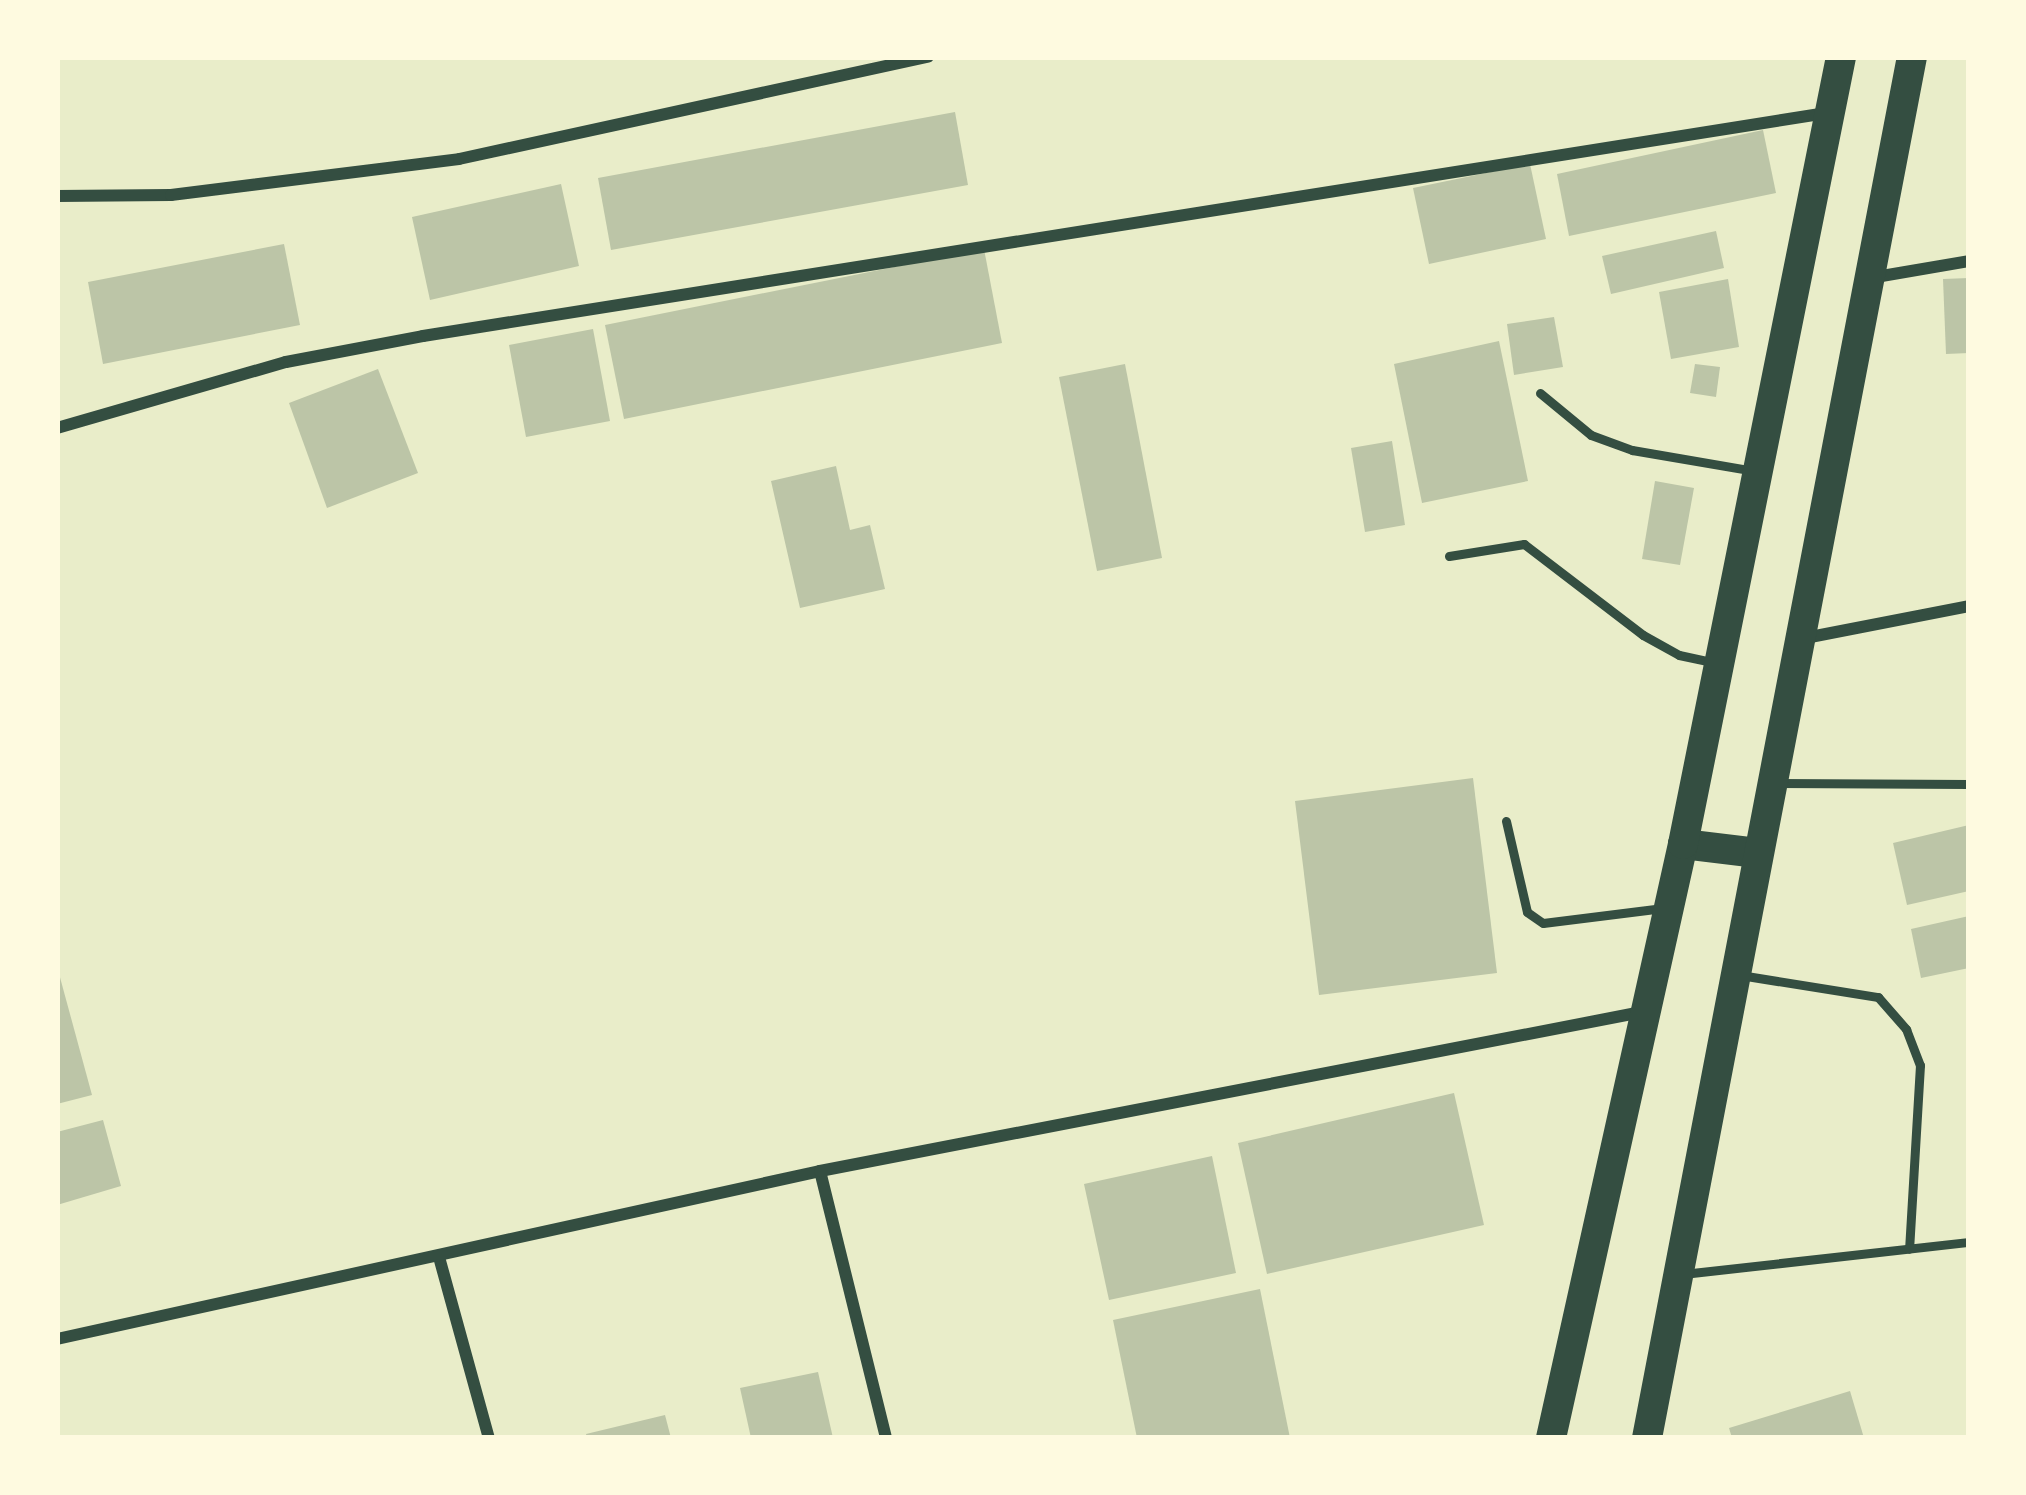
<!DOCTYPE html>
<style>
body{margin:0}
#map{position:relative;width:2026px;height:1495px;overflow:hidden;background:#e9edc9;font-family:Lora,serif}
div>[style]{position:absolute}
.building>*{inset:0;background:#bcc5a7}
.service>*{height:9px;margin:-4.5px;padding:0 4.5px;transform-origin:4.5px;border-radius:4.5px;background:#344e41}
.minor>*{height:12px;margin:-6px;padding:0 6px;transform-origin:6px;border-radius:6px;background:#344e41}
.primary>*{height:30px;margin:-15px;padding:0 15px;transform-origin:15px;border-radius:15px;background:#344e41}
span{translate:-50% -50%;white-space:nowrap;text-align:center;line-height:1.15;-webkit-text-stroke:9px #fefae0;paint-order:stroke}
.frame{position:absolute;inset:0;border:60px solid #fefae0;pointer-events:none}
</style>
<div id="map">
<div class="building">
<i style="clip-path:polygon(955px 112px,968px 185px,611px 250px,598px 178px)"></i>
<i style="clip-path:polygon(1763px 130px,1776px 193px,1569px 236px,1557px 174px)"></i>
<i style="clip-path:polygon(1530px 164px,1546px 239px,1429px 264px,1413px 188px)"></i>
<i style="clip-path:polygon(561px 184px,579px 266px,430px 300px,412px 217px)"></i>
<i style="clip-path:polygon(1716px 231px,1724px 268px,1611px 294px,1602px 256px)"></i>
<i style="clip-path:polygon(284px 244px,300px 325px,103px 364px,88px 282px)"></i>
<i style="clip-path:polygon(984px 249px,1002px 343px,624px 419px,605px 325px)"></i>
<i style="clip-path:polygon(1969px 278px,1969px 353px,1946px 354px,1943px 279px)"></i>
<i style="clip-path:polygon(1728px 279px,1739px 347px,1671px 359px,1659px 292px)"></i>
<i style="clip-path:polygon(1554px 317px,1563px 367px,1514px 375px,1507px 324px)"></i>
<i style="clip-path:polygon(593px 329px,610px 421px,526px 437px,509px 345px)"></i>
<i style="clip-path:polygon(1499px 341px,1528px 481px,1422px 503px,1394px 364px)"></i>
<i style="clip-path:polygon(1125px 364px,1162px 558px,1097px 571px,1059px 377px)"></i>
<i style="clip-path:polygon(1695px 364px,1720px 367px,1716px 397px,1690px 393px)"></i>
<i style="clip-path:polygon(378px 369px,418px 473px,327px 508px,289px 403px)"></i>
<i style="clip-path:polygon(1392px 441px,1405px 525px,1365px 532px,1351px 448px)"></i>
<i style="clip-path:polygon(836px 466px,850px 530px,870px 525px,885px 589px,800px 608px,771px 481px)"></i>
<i style="clip-path:polygon(1655px 481px,1694px 488px,1680px 565px,1642px 559px)"></i>
<i style="clip-path:polygon(1473px 778px,1497px 973px,1319px 995px,1295px 801px)"></i>
<i style="clip-path:polygon(1969px 825px,1969px 891px,1907px 905px,1893px 843px)"></i>
<i style="clip-path:polygon(1969px 916px,1969px 968px,1921px 978px,1911px 929px)"></i>
<i style="clip-path:polygon(58px 970px,92px 1095px,57px 1104px,57px 971px)"></i>
<i style="clip-path:polygon(1454px 1093px,1484px 1225px,1267px 1274px,1238px 1143px)"></i>
<i style="clip-path:polygon(103px 1120px,121px 1186px,57px 1205px,57px 1132px)"></i>
<i style="clip-path:polygon(1212px 1156px,1236px 1273px,1109px 1300px,1084px 1184px)"></i>
<i style="clip-path:polygon(1260px 1289px,1290px 1438px,1137px 1438px,1113px 1320px)"></i>
<i style="clip-path:polygon(818px 1372px,833px 1438px,751px 1438px,740px 1388px)"></i>
<i style="clip-path:polygon(1850px 1391px,1864px 1438px,1732px 1438px,1729px 1428px)"></i>
<i style="clip-path:polygon(665px 1415px,671px 1438px,587px 1438px,586px 1434px)"></i>
</div>
<div class="service">
<i style="left:1540px;top:393px;width:66px;rotate:39.5deg"></i>
<i style="left:1591px;top:435px;width:44px;rotate:20.1deg"></i>
<i style="left:1632px;top:450px;width:125px;rotate:9.7deg"></i>
<i style="left:1449px;top:556px;width:76px;rotate:-9.1deg"></i>
<i style="left:1524px;top:544px;width:150px;rotate:37.4deg"></i>
<i style="left:1643px;top:635px;width:41px;rotate:29.1deg"></i>
<i style="left:1679px;top:655px;width:34px;rotate:12deg"></i>
<i style="left:1775px;top:783px;width:194px;rotate:0.3deg"></i>
<i style="left:1506px;top:821px;width:93px;rotate:77deg"></i>
<i style="left:1527px;top:912px;width:19px;rotate:35deg"></i>
<i style="left:1543px;top:923px;width:121px;rotate:-7.1deg"></i>
<i style="left:1740px;top:975px;width:140px;rotate:9.1deg"></i>
<i style="left:1878px;top:997px;width:43px;rotate:48.8deg"></i>
<i style="left:1906px;top:1029px;width:39px;rotate:69deg"></i>
<i style="left:1920px;top:1065px;width:184px;rotate:93.4deg"></i>
<i style="left:1683px;top:1274px;width:288px;rotate:-6.4deg"></i>
</div>
<div class="minor">
<i style="left:57px;top:196px;width:114px;rotate:-0.5deg"></i>
<i style="left:171px;top:195px;width:290px;rotate:-7.1deg"></i>
<i style="left:459px;top:159px;width:480px;rotate:-12.3deg"></i>
<i style="left:1870px;top:278px;width:100px;rotate:-9.7deg"></i>
<i style="left:57px;top:428px;width:238px;rotate:-16.1deg"></i>
<i style="left:286px;top:362px;width:139px;rotate:-10.7deg"></i>
<i style="left:423px;top:336px;width:1421px;rotate:-9.03deg"></i>
<i style="left:1800px;top:639px;width:172px;rotate:-11deg"></i>
<i style="left:820px;top:1171px;width:275px;rotate:76.1deg"></i>
<i style="left:439px;top:1257px;width:188px;rotate:74.6deg"></i>
<i style="left:57px;top:1339px;width:781px;rotate:-12.42deg"></i>
<i style="left:820px;top:1171px;width:837px;rotate:-10.95deg"></i>
</div>
<div class="primary">
<i style="left:1683px;top:844px;width:75px;rotate:6.9deg"></i>
<i style="left:1551px;top:1438px;width:608px;rotate:-77.47deg"></i>
<i style="left:1683px;top:844px;width:803px;rotate:-78.65deg"></i>
<i style="left:1647px;top:1438px;width:1406px;rotate:-79.14deg"></i>
</div>
<div class="frame"></div>
</div>
